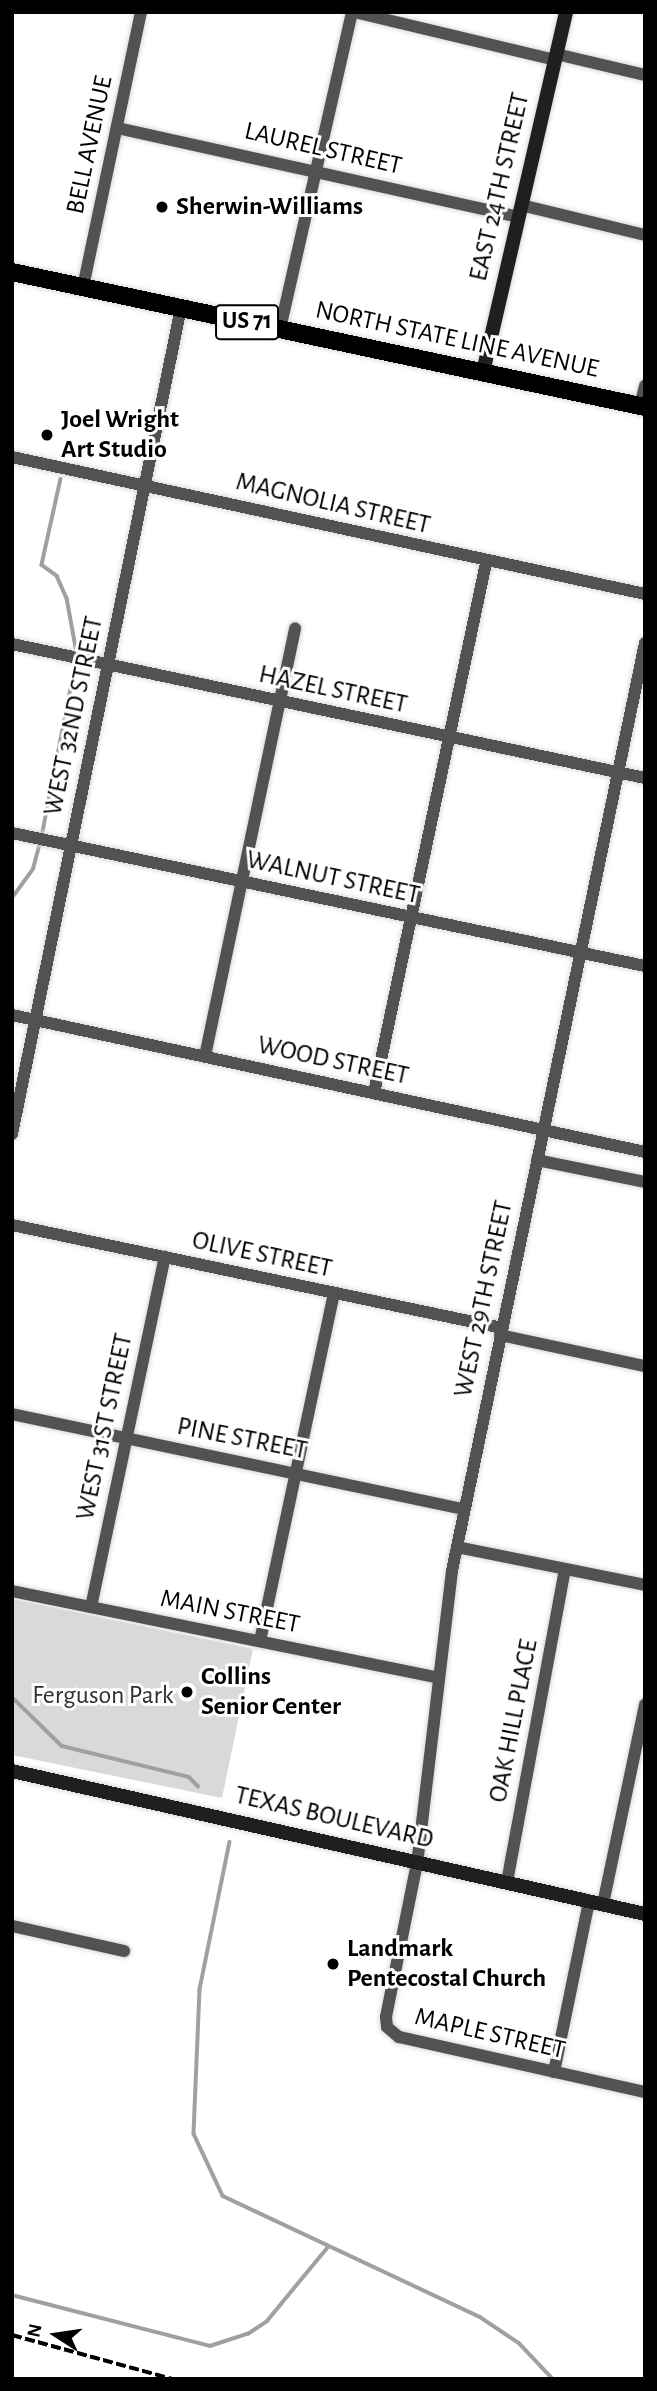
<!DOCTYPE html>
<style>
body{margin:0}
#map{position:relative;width:657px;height:2391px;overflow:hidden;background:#fff;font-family:"Alegreya Sans",sans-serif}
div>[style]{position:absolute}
.green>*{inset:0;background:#d9d9d9}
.stream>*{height:3.5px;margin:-1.75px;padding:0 1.75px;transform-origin:1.75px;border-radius:1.75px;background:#a0a0a0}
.roads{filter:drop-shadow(0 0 2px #dbdbdb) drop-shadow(0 0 2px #dbdbdb)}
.minor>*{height:12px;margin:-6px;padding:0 6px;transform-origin:6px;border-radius:6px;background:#525252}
.secondary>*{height:14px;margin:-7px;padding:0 7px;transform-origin:7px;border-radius:7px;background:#1f1f1f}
.primary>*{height:18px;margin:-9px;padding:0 9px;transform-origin:9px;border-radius:9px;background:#000}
.rail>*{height:3.5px;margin-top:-1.75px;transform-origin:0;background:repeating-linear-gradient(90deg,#000 0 10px,transparent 0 13.5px)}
.dots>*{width:19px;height:19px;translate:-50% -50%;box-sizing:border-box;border:4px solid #fff;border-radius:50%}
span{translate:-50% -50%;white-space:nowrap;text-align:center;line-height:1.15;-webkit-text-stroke:6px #fff;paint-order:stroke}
.shield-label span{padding:2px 5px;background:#fff;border:2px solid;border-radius:5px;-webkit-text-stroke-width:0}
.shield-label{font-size:24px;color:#000;font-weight:700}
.street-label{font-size:26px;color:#000}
.poi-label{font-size:26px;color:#000;font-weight:700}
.left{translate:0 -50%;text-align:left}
.park-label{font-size:26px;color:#303030}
.frame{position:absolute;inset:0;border:14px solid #000;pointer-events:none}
.north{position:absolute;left:21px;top:2300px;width:70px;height:70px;-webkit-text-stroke:5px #fff;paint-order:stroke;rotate:282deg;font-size:19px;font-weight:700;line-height:28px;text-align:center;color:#000}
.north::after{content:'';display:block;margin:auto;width:24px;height:32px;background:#000;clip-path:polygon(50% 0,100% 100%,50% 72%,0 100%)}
</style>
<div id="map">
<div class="green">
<i style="clip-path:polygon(12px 1599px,253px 1649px,222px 1798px,12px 1755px)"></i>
</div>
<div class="stream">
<i style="left:61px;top:479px;width:88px;rotate:102.5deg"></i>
<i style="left:42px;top:565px;width:19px;rotate:36deg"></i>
<i style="left:57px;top:576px;width:24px;rotate:66deg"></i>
<i style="left:67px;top:598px;width:56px;rotate:79.7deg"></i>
<i style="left:42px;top:834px;width:176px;rotate:-78.9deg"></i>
<i style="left:12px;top:898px;width:36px;rotate:-54deg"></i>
<i style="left:33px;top:869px;width:28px;rotate:-75deg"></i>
<i style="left:12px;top:1697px;width:70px;rotate:44.4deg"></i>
<i style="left:62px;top:1746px;width:131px;rotate:13.7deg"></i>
<i style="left:189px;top:1777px;width:13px;rotate:45deg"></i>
<i style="left:230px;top:1842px;width:151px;rotate:101.5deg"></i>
<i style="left:200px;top:1990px;width:144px;rotate:92.4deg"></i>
<i style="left:194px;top:2134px;width:68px;rotate:64.9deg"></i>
<i style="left:223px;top:2196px;width:284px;rotate:25.2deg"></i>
<i style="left:480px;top:2317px;width:47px;rotate:33.7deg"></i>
<i style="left:519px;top:2343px;width:50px;rotate:46.6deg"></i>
<i style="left:12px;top:2295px;width:204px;rotate:14.4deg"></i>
<i style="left:210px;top:2346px;width:40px;rotate:-18deg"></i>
<i style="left:248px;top:2334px;width:23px;rotate:-34deg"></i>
<i style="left:267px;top:2321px;width:96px;rotate:-50.5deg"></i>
</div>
<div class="roads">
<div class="minor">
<i style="left:354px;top:12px;width:207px;rotate:13.4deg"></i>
<i style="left:556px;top:54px;width:91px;rotate:13.3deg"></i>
<i style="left:117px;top:128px;width:412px;rotate:12.5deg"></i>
<i style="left:521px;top:205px;width:128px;rotate:13.6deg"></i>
<i style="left:83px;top:287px;width:281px;rotate:-78.1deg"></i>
<i style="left:280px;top:329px;width:325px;rotate:-77.2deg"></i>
<i style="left:640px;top:406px;width:21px;rotate:-76deg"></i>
<i style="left:12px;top:457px;width:648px;rotate:12.21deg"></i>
<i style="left:645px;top:643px;width:948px;rotate:101.75deg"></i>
<i style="left:452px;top:1571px;width:294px;rotate:96.8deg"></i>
<i style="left:417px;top:1863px;width:157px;rotate:101.4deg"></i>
<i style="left:386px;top:2017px;width:10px;rotate:84deg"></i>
<i style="left:387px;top:2027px;width:16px;rotate:40deg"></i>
<i style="left:399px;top:2037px;width:252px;rotate:12.6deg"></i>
<i style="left:12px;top:644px;width:647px;rotate:11.95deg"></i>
<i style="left:12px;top:833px;width:647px;rotate:11.87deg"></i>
<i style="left:12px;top:1015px;width:648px;rotate:12.21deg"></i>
<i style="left:205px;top:1056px;width:437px;rotate:-78.1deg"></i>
<i style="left:374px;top:1093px;width:542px;rotate:-78.07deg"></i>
<i style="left:12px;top:1134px;width:843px;rotate:-78.44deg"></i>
<i style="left:537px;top:1160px;width:110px;rotate:11.5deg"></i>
<i style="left:12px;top:1225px;width:501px;rotate:11.87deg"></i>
<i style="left:500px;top:1335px;width:148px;rotate:12.1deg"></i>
<i style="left:12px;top:1414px;width:462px;rotate:11.9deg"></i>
<i style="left:457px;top:1547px;width:192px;rotate:11.4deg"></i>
<i style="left:12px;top:1591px;width:435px;rotate:11.5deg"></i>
<i style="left:91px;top:1607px;width:358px;rotate:-78.1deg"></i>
<i style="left:260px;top:1641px;width:356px;rotate:-78deg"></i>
<i style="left:507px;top:1882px;width:317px;rotate:-79.5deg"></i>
<i style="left:603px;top:1904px;width:204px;rotate:-78.1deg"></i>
<i style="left:12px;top:1926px;width:115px;rotate:12.6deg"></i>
<i style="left:554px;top:2072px;width:175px;rotate:-78.4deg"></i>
</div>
<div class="secondary">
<i style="left:483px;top:372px;width:369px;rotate:-77deg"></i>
<i style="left:12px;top:1771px;width:649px;rotate:12.73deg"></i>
</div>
<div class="primary">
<i style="left:12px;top:272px;width:647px;rotate:12.04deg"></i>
</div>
</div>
<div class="rail">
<i style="left:12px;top:2335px;width:167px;rotate:15.3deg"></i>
</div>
<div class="dots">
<i style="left:162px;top:207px;background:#000"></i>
<i style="left:47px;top:435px;background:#000"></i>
<i style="left:187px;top:1692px;background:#000"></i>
<i style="left:333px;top:1964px;background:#000"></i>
</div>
<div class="shield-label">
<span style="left:247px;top:322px">US 71</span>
</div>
<div class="street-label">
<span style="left:90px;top:145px;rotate:-78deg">BELL AVENUE</span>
<span style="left:323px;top:149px;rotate:13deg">LAUREL STREET</span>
<span style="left:500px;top:187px;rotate:-77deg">EAST 24TH STREET</span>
<span style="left:457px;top:340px;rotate:12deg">NORTH STATE LINE AVENUE</span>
<span style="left:333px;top:504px;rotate:13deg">MAGNOLIA STREET</span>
<span style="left:333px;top:690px;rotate:12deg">HAZEL STREET</span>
<span style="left:74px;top:716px;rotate:-78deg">WEST 32ND STREET</span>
<span style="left:333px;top:878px;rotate:12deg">WALNUT STREET</span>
<span style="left:333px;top:1061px;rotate:12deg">WOOD STREET</span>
<span style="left:262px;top:1255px;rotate:12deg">OLIVE STREET</span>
<span style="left:484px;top:1299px;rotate:-78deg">WEST 29TH STREET</span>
<span style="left:105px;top:1427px;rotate:-78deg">WEST 31ST STREET</span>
<span style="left:242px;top:1439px;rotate:11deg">PINE STREET</span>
<span style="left:230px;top:1612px;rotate:11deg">MAIN STREET</span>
<span style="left:514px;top:1721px;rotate:-79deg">OAK HILL PLACE</span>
<span style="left:334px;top:1818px;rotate:13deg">TEXAS BOULEVARD</span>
<span style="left:490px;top:2034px;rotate:13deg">MAPLE STREET</span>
</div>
<div class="poi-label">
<span class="left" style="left:176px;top:207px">Sherwin-Williams</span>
<span class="left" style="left:61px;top:435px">Joel Wright<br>Art Studio</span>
<span class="left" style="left:201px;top:1692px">Collins<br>Senior Center</span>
<span class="left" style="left:347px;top:1964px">Landmark<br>Pentecostal Church</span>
</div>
<div class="park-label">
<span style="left:103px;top:1696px">Ferguson Park</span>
</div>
<div class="frame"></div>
<div class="north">N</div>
</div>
